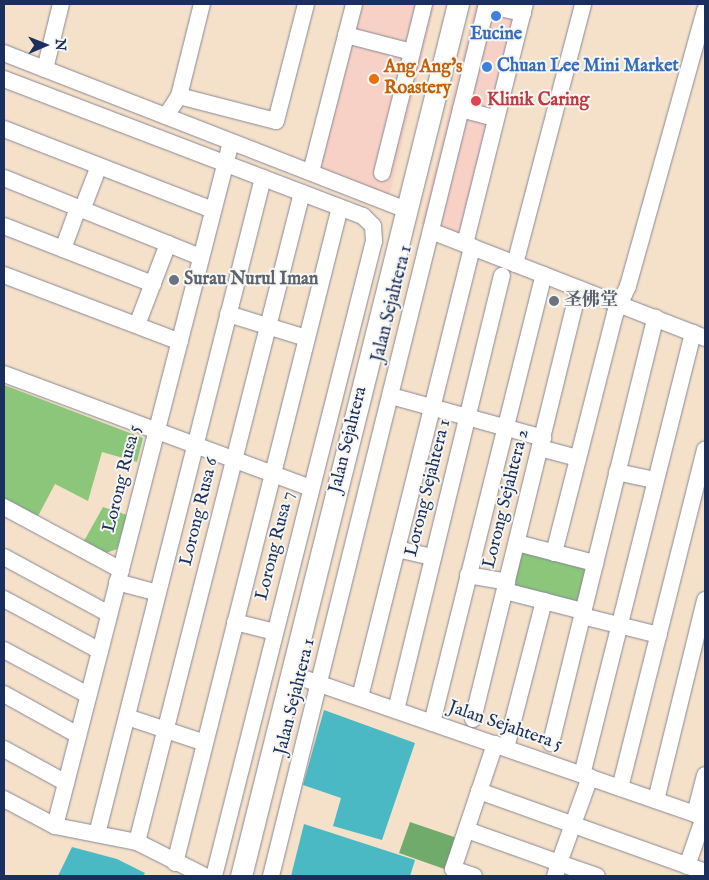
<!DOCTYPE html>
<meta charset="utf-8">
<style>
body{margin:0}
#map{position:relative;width:709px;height:880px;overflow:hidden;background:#f5e1ca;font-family:"IM FELL English","Noto Serif SC",serif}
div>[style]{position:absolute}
.built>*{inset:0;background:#f7d1c6}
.green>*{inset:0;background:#8bc67b}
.forest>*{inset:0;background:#70ab6b}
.water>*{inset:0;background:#4bb9c3}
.roads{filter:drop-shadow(0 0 1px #888894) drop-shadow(0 0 1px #888894)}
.minor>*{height:16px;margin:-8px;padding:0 8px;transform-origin:8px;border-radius:8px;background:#fff}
.major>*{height:21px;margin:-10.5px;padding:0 10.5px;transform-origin:10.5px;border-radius:10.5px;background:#fff}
.dots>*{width:14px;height:14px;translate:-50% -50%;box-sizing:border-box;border:2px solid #f6f6f2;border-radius:50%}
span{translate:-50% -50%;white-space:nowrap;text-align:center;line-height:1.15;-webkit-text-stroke:4px #f6f6f2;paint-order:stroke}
.shop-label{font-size:18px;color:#366cbe;font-weight:700}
.left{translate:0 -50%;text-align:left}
.food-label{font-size:18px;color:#c56008;font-weight:700}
.health-label{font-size:18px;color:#be3a42;font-weight:700}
.worship-label{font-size:18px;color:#5b616d;font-weight:700}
.street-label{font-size:18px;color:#1b2f5e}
.frame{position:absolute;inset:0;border:5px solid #1b2f5e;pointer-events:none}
.north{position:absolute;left:20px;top:20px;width:50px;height:50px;-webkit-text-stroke:4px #f6f6f2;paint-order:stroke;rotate:89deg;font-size:14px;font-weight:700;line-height:20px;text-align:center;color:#1b2f5e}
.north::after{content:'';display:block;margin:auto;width:18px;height:22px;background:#1b2f5e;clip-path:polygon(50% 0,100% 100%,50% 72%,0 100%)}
</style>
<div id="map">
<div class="built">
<i style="clip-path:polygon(350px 4px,435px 4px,389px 198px,310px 167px)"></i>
<i style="clip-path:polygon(475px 4px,529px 4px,469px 237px,421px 224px)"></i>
</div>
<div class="green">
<i style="clip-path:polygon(4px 385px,143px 438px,137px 462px,102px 452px,88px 501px,55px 484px,38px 516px,4px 499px)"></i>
<i style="clip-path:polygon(103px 507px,127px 515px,117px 549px,106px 553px,84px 541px)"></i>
<i style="clip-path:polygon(523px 547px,587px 564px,577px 605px,512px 589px)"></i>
</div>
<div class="forest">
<i style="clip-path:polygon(410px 822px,460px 839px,450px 871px,399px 853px)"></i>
</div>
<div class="water">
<i style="clip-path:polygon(324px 710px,415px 743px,382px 840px,333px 826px,341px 798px,303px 785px)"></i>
<i style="clip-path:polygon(304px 824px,415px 860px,410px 876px,291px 876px)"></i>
<i style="clip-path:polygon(72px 847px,117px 859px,145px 873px,143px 876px,58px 876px)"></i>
</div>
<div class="roads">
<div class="minor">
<i style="left:487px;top:5px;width:37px;rotate:13deg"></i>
<i style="left:346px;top:35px;width:68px;rotate:14.4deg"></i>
<i style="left:4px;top:53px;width:432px;rotate:21.3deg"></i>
<i style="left:45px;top:69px;width:67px;rotate:-76.2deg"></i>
<i style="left:4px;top:79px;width:384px;rotate:20.9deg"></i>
<i style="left:363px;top:216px;width:14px;rotate:45deg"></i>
<i style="left:373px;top:226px;width:15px;rotate:86deg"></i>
<i style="left:374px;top:241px;width:655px;rotate:104.14deg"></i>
<i style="left:179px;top:96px;width:100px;rotate:14.5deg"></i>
<i style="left:276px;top:121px;width:121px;rotate:-75.6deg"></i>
<i style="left:461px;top:109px;width:35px;rotate:15deg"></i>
<i style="left:166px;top:116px;width:24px;rotate:-57deg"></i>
<i style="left:179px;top:96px;width:95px;rotate:-76deg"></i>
<i style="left:4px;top:129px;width:224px;rotate:21.2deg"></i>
<i style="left:311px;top:172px;width:173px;rotate:-75.6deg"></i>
<i style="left:382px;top:173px;width:174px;rotate:-76deg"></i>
<i style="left:4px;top:178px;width:212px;rotate:21.9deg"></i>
<i style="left:82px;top:210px;width:47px;rotate:-68.9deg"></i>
<i style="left:4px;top:226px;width:160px;rotate:21.3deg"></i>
<i style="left:431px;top:231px;width:294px;rotate:21.3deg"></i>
<i style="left:465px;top:244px;width:247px;rotate:-76deg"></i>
<i style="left:63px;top:249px;width:44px;rotate:-69.9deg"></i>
<i style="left:515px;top:264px;width:269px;rotate:-75.3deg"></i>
<i style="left:4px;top:275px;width:188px;rotate:20.8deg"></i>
<i style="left:228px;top:314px;width:82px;rotate:17.1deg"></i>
<i style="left:137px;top:325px;width:87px;rotate:-69.1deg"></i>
<i style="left:4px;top:374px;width:327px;rotate:20.4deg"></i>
<i style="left:391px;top:396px;width:158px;rotate:15.4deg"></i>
<i style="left:540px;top:448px;width:39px;rotate:15deg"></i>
<i style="left:617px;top:472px;width:38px;rotate:12deg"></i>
<i style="left:4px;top:507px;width:133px;rotate:28.3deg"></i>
<i style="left:517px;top:543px;width:81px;rotate:14.4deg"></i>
<i style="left:397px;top:549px;width:37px;rotate:13deg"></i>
<i style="left:554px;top:553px;width:247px;rotate:-75.7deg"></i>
<i style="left:615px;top:314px;width:31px;rotate:-65deg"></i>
<i style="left:628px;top:286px;width:287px;rotate:-74.4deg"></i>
<i style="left:4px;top:557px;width:119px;rotate:28.5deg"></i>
<i style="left:468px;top:575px;width:40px;rotate:10deg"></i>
<i style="left:117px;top:582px;width:42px;rotate:15deg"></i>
<i style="left:505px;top:591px;width:81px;rotate:14.4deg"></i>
<i style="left:4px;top:599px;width:109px;rotate:28.4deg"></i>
<i style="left:582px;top:616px;width:79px;rotate:13.9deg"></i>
<i style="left:235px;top:622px;width:41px;rotate:14deg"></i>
<i style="left:4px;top:650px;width:95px;rotate:28.2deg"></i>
<i style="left:291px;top:674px;width:438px;rotate:19.1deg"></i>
<i style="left:4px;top:694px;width:85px;rotate:29deg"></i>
<i style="left:360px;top:697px;width:464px;rotate:-76deg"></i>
<i style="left:396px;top:710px;width:447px;rotate:-76.3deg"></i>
<i style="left:127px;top:717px;width:82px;rotate:18.4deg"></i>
<i style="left:473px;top:719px;width:443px;rotate:-76.2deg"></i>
<i style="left:432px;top:723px;width:462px;rotate:-76deg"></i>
<i style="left:551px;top:743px;width:438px;rotate:-76.2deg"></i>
<i style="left:506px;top:748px;width:152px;rotate:-75.5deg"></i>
<i style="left:4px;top:749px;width:71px;rotate:28.7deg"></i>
<i style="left:582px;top:775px;width:456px;rotate:-75.9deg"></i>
<i style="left:590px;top:777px;width:91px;rotate:109.8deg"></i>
<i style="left:559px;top:863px;width:40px;rotate:18.9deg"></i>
<i style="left:620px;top:788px;width:349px;rotate:-75.9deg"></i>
<i style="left:479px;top:791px;width:240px;rotate:19.7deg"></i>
<i style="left:4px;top:799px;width:58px;rotate:27.9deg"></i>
<i style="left:55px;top:826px;width:84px;rotate:11deg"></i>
<i style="left:137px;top:842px;width:76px;rotate:26.6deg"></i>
<i style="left:656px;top:800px;width:206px;rotate:-76.2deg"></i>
<i style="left:695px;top:814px;width:40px;rotate:-75.6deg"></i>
<i style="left:55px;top:826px;width:706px;rotate:-75.57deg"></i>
<i style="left:467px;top:830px;width:98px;rotate:19.7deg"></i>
<i style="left:559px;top:863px;width:14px;rotate:107deg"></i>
<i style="left:97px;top:834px;width:677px;rotate:-75.8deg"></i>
<i style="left:137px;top:842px;width:670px;rotate:-75.74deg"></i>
<i style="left:175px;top:863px;width:676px;rotate:-75.88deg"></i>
<i style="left:687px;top:866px;width:52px;rotate:-70.9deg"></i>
<i style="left:271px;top:876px;width:898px;rotate:-76.09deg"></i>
<i style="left:474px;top:876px;width:22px;rotate:-162deg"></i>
<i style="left:453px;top:869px;width:132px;rotate:-71.4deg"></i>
</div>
<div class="major">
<i style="left:241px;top:876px;width:899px;rotate:-76.03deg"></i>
</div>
</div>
<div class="dots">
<i style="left:496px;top:16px;background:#3f7fe0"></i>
<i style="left:487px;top:67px;background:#3f7fe0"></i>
<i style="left:374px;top:79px;background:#e8710a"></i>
<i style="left:476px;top:101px;background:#e0444e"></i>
<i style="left:174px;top:280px;background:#6b7280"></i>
<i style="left:554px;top:301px;background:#6b7280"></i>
</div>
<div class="shop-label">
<span style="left:496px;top:35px">Eucine</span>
<span class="left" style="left:497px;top:67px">Chuan Lee Mini Market</span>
</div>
<div class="food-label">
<span class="left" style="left:384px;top:79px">Ang Ang's<br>Roastery</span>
</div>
<div class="health-label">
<span class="left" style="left:487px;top:101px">Klinik Caring</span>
</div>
<div class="worship-label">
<span class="left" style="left:184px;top:280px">Surau Nurul Iman</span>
<span class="left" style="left:564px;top:301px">圣佛堂</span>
</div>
<div class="street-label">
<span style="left:393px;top:304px;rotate:-76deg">Jalan Sejahtera 1</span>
<span style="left:349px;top:440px;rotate:-76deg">Jalan Sejahtera</span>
<span style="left:123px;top:479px;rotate:-76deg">Lorong Rusa 5</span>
<span style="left:429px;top:488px;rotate:-76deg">Lorong Sejahtera 1</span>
<span style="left:507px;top:499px;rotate:-76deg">Lorong Sejahtera 2</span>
<span style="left:200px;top:512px;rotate:-76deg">Lorong Rusa 6</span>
<span style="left:276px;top:546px;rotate:-76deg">Lorong Rusa 7</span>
<span style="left:296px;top:697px;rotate:-76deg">Jalan Sejahtera 1</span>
<span style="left:505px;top:727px;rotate:19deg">Jalan Sejahtera 5</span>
</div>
<div class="frame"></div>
<div class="north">N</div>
</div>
